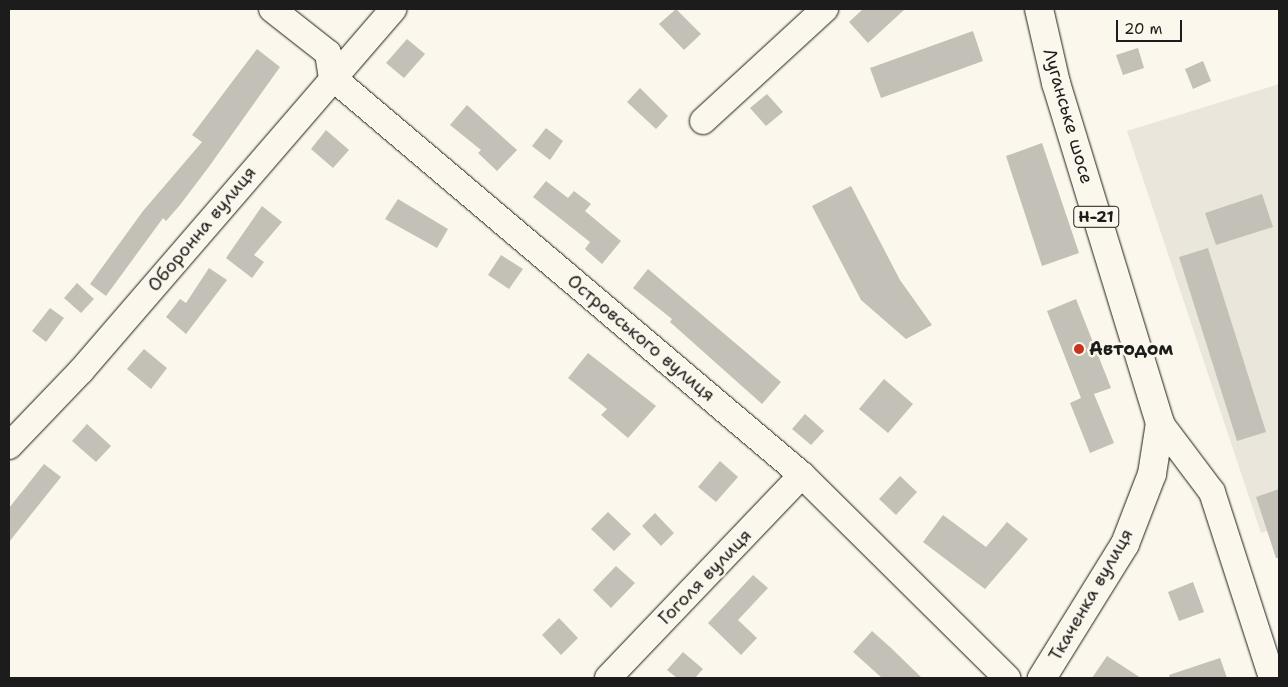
<!DOCTYPE html>
<meta charset="utf-8">
<style>
body{margin:0}
#map{position:relative;width:1288px;height:687px;overflow:hidden;background:#fbf7ec;font-family:"Shantell Sans",sans-serif}
div>[style]{position:absolute}
.built>*{inset:0;background:#eae6dc}
.building>*{inset:0;background:#c3c0b8}
.roads{filter:drop-shadow(0 0 1px #1c1c1c) drop-shadow(0 0 1px #1c1c1c)}
.street>*{height:26px;margin:-13px;padding:0 13px;transform-origin:13px;border-radius:13px;background:#fbf7ec}
.primary>*{height:28px;margin:-14px;padding:0 14px;transform-origin:14px;border-radius:14px;background:#fbf7ec}
.dots>*{width:14px;height:14px;translate:-50% -50%;box-sizing:border-box;border:2px solid #fbf7ec;border-radius:50%}
span{translate:-50% -50%;white-space:nowrap;text-align:center;line-height:1.15;-webkit-text-stroke:5px #fbf7ec;paint-order:stroke}
.shield-label span{padding:1px 4px;background:#fbf7ec;border:1px solid;border-radius:4px;-webkit-text-stroke-width:0}
.shield-label{font-size:16px;color:#1c1c1c;font-weight:700}
.street-label{font-size:18px;color:#1c1c1c}
.poi-label{font-size:18px;color:#1c1c1c;font-weight:700}
.left{translate:0 -50%;text-align:left}
.frame{position:absolute;inset:0;border:10px solid #1c1c1c;pointer-events:none}
.scale{position:absolute;left:1116px;top:20px;width:66px;height:22px;box-sizing:border-box;border:2px solid #1c1c1c;border-top:0;padding-left:6px;font-size:15px;line-height:18px;white-space:nowrap;color:#1c1c1c;-webkit-text-stroke:4px #fbf7ec;paint-order:stroke}
</style>
<div id="map">
<div class="built">
<i style="clip-path:polygon(1279px 84px,1279px 527px,1261px 533px,1127px 131px)"></i>
</div>
<div class="building">
<i style="clip-path:polygon(676px 9px,701px 34px,684px 50px,659px 24px)"></i>
<i style="clip-path:polygon(863px 9px,905px 9px,868px 43px,849px 22px)"></i>
<i style="clip-path:polygon(973px 31px,983px 61px,881px 98px,870px 68px)"></i>
<i style="clip-path:polygon(407px 39px,425px 54px,404px 78px,386px 63px)"></i>
<i style="clip-path:polygon(1138px 48px,1144px 68px,1123px 75px,1116px 55px)"></i>
<i style="clip-path:polygon(257px 49px,280px 67px,208px 168px,180px 205px,166px 221px,163px 218px,106px 296px,90px 284px,143px 211px,202px 142px,192px 135px)"></i>
<i style="clip-path:polygon(1203px 61px,1211px 81px,1193px 89px,1185px 69px)"></i>
<i style="clip-path:polygon(640px 88px,668px 116px,656px 129px,627px 102px)"></i>
<i style="clip-path:polygon(767px 94px,783px 112px,766px 126px,750px 108px)"></i>
<i style="clip-path:polygon(467px 105px,517px 150px,497px 171px,478px 153px,481px 150px,450px 125px)"></i>
<i style="clip-path:polygon(546px 128px,563px 141px,550px 160px,532px 146px)"></i>
<i style="clip-path:polygon(326px 130px,349px 150px,333px 168px,311px 149px)"></i>
<i style="clip-path:polygon(1042px 143px,1079px 253px,1042px 266px,1006px 156px)"></i>
<i style="clip-path:polygon(546px 181px,568px 198px,574px 191px,591px 204px,585px 211px,621px 241px,602px 264px,585px 249px,590px 242px,533px 197px)"></i>
<i style="clip-path:polygon(851px 186px,900px 280px,932px 325px,906px 339px,861px 300px,812px 206px)"></i>
<i style="clip-path:polygon(1262px 194px,1273px 227px,1216px 245px,1205px 213px)"></i>
<i style="clip-path:polygon(398px 199px,448px 229px,437px 248px,385px 219px)"></i>
<i style="clip-path:polygon(262px 206px,282px 222px,254px 255px,264px 262px,252px 278px,226px 258px)"></i>
<i style="clip-path:polygon(1208px 248px,1266px 432px,1237px 441px,1179px 257px)"></i>
<i style="clip-path:polygon(501px 255px,523px 269px,509px 289px,488px 275px)"></i>
<i style="clip-path:polygon(209px 268px,227px 280px,186px 334px,166px 317px,180px 299px,186px 303px)"></i>
<i style="clip-path:polygon(648px 269px,781px 382px,762px 404px,670px 322px,672px 319px,633px 288px)"></i>
<i style="clip-path:polygon(77px 283px,94px 299px,81px 313px,64px 298px)"></i>
<i style="clip-path:polygon(1076px 299px,1111px 388px,1094px 394px,1114px 443px,1090px 453px,1070px 403px,1081px 398px,1047px 311px)"></i>
<i style="clip-path:polygon(50px 308px,64px 318px,46px 342px,32px 331px)"></i>
<i style="clip-path:polygon(144px 349px,167px 368px,151px 389px,127px 369px)"></i>
<i style="clip-path:polygon(588px 353px,656px 406px,628px 438px,601px 415px,607px 409px,568px 378px)"></i>
<i style="clip-path:polygon(884px 379px,913px 404px,888px 433px,859px 409px)"></i>
<i style="clip-path:polygon(805px 414px,824px 431px,811px 445px,792px 429px)"></i>
<i style="clip-path:polygon(87px 424px,111px 446px,96px 462px,72px 441px)"></i>
<i style="clip-path:polygon(720px 461px,738px 477px,716px 502px,698px 487px)"></i>
<i style="clip-path:polygon(44px 464px,61px 477px,9px 542px,9px 508px)"></i>
<i style="clip-path:polygon(900px 476px,917px 492px,896px 515px,879px 499px)"></i>
<i style="clip-path:polygon(1279px 489px,1279px 558px,1276px 558px,1256px 497px)"></i>
<i style="clip-path:polygon(608px 512px,631px 534px,614px 551px,591px 529px)"></i>
<i style="clip-path:polygon(655px 513px,674px 533px,661px 546px,642px 526px)"></i>
<i style="clip-path:polygon(943px 515px,986px 547px,1007px 522px,1028px 539px,985px 589px,923px 542px)"></i>
<i style="clip-path:polygon(616px 566px,635px 583px,611px 608px,593px 590px)"></i>
<i style="clip-path:polygon(753px 575px,768px 588px,738px 620px,757px 638px,741px 655px,708px 623px)"></i>
<i style="clip-path:polygon(1193px 582px,1204px 612px,1179px 621px,1168px 592px)"></i>
<i style="clip-path:polygon(559px 618px,578px 638px,561px 655px,542px 635px)"></i>
<i style="clip-path:polygon(872px 631px,890px 647px,922px 678px,882px 678px,853px 652px)"></i>
<i style="clip-path:polygon(683px 652px,703px 669px,695px 678px,677px 678px,667px 670px)"></i>
<i style="clip-path:polygon(1107px 656px,1141px 678px,1092px 678px)"></i>
<i style="clip-path:polygon(1220px 658px,1227px 678px,1170px 678px,1169px 675px)"></i>
</div>
<div class="roads">
<div class="street">
<i style="left:272px;top:9px;width:71px;rotate:38.2deg"></i>
<i style="left:328px;top:53px;width:24px;rotate:81deg"></i>
<i style="left:332px;top:77px;width:616px;rotate:40.26deg"></i>
<i style="left:802px;top:475px;width:289px;rotate:44.7deg"></i>
<i style="left:703px;top:121px;width:166px;rotate:-42.6deg"></i>
<i style="left:1160px;top:423px;width:86px;rotate:53deg"></i>
<i style="left:1212px;top:492px;width:195px;rotate:72.1deg"></i>
<i style="left:9px;top:446px;width:104px;rotate:-46.2deg"></i>
<i style="left:81px;top:371px;width:478px;rotate:-49.2deg"></i>
<i style="left:608px;top:678px;width:281px;rotate:-46.3deg"></i>
</div>
<div class="primary">
<i style="left:1039px;top:9px;width:76px;rotate:77.1deg"></i>
<i style="left:1056px;top:83px;width:356px;rotate:73deg"></i>
<i style="left:1160px;top:423px;width:52px;rotate:98.9deg"></i>
<i style="left:1152px;top:474px;width:75px;rotate:111.1deg"></i>
<i style="left:1125px;top:544px;width:158px;rotate:121.8deg"></i>
</div>
</div>
<div class="dots">
<i style="left:1079px;top:349px;background:#c8321e"></i>
</div>
<div class="shield-label">
<span style="left:1096px;top:217px">Н-21</span>
</div>
<div class="street-label">
<span style="left:1068px;top:116px;rotate:74deg">Луганське шосе</span>
<span style="left:202px;top:229px;rotate:-50deg">Оборонна вулиця</span>
<span style="left:641px;top:338px;rotate:40deg">Островського вулиця</span>
<span style="left:705px;top:577px;rotate:-46deg">Гоголя вулиця</span>
<span style="left:1091px;top:595px;rotate:-60deg">Ткаченка вулиця</span>
</div>
<div class="poi-label">
<span class="left" style="left:1089px;top:349px">Автодом</span>
</div>
<div class="frame"></div>
<div class="scale">20 m</div>
</div>
